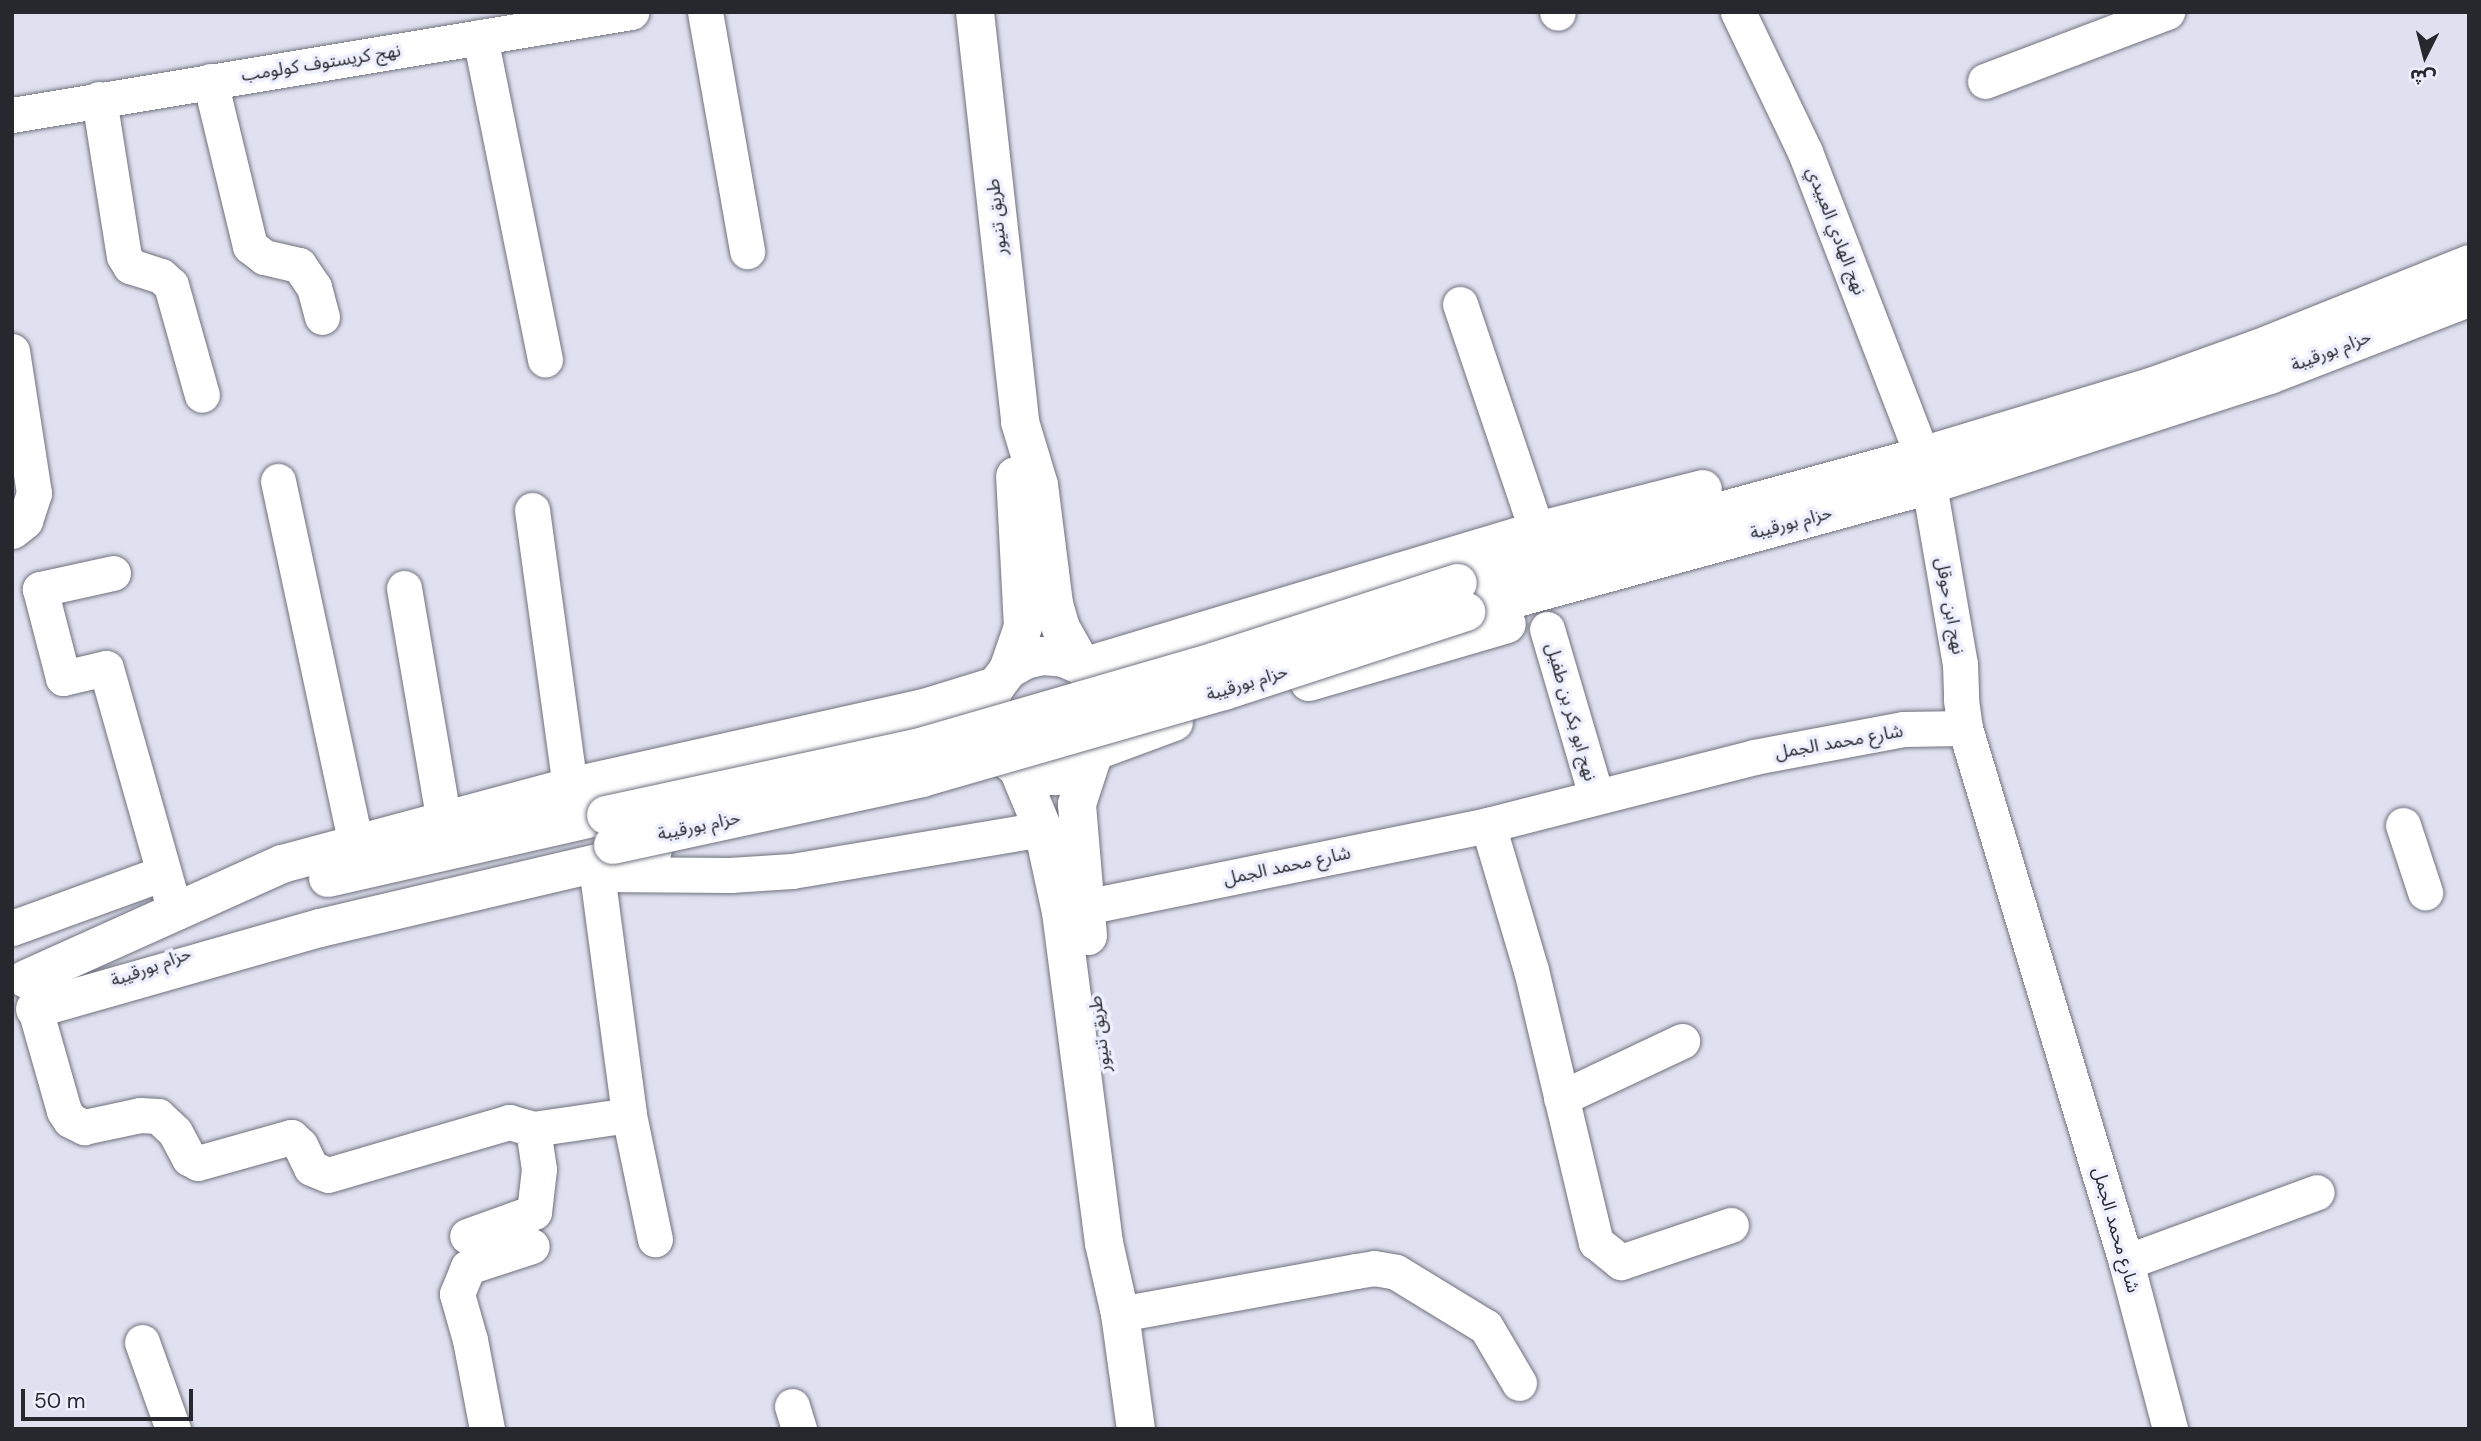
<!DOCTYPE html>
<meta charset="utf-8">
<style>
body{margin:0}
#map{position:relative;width:2481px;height:1441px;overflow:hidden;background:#e0e1f0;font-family:"DM Sans","Noto Sans Arabic",sans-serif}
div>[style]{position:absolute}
.roads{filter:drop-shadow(0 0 2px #6f717e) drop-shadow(0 0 2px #6f717e)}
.minor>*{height:35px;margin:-17.5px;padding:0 17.5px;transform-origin:17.5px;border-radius:17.5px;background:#fff}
.major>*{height:38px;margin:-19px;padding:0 19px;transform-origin:19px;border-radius:19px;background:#fff}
.highway>*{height:38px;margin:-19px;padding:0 19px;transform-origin:19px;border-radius:19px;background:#fff}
.bridges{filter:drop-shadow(0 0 2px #6f717e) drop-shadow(0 0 2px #6f717e)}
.highway-bridge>*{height:38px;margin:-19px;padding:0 19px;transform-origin:19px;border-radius:19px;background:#fff}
span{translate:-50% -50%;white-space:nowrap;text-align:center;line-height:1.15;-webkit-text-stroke:7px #edeffe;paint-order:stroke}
.street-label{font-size:18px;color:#27282d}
.frame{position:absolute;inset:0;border:14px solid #27282d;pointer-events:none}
.north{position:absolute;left:2390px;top:21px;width:70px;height:70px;-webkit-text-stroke:5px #edeffe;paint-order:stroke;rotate:186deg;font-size:19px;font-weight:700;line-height:28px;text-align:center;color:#27282d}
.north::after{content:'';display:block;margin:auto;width:24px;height:32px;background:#27282d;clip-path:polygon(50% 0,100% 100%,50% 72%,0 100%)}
.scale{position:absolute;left:21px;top:1389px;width:172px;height:32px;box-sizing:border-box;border:4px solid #27282d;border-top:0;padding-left:9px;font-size:21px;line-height:24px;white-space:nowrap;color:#27282d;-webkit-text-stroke:5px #edeffe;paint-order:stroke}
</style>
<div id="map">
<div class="roads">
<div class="minor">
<i style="left:705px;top:12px;width:243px;rotate:80deg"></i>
<i style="left:1557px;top:12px;width:1px;rotate:45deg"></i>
<i style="left:1738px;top:12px;width:155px;rotate:64.4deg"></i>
<i style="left:1805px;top:152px;width:326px;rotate:68.9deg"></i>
<i style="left:480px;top:37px;width:329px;rotate:78.6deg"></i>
<i style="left:210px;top:81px;width:170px;rotate:76.4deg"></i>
<i style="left:250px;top:246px;width:18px;rotate:38deg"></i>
<i style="left:264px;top:257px;width:36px;rotate:13deg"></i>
<i style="left:299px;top:265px;width:27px;rotate:56deg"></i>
<i style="left:314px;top:287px;width:31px;rotate:75deg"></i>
<i style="left:1985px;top:81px;width:195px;rotate:-20.8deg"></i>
<i style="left:99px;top:99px;width:159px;rotate:81deg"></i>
<i style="left:124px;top:256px;width:12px;rotate:59deg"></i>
<i style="left:130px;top:266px;width:33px;rotate:18deg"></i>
<i style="left:161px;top:276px;width:13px;rotate:42deg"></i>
<i style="left:171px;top:285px;width:114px;rotate:74.3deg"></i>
<i style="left:12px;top:115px;width:628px;rotate:-9.45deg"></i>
<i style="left:1460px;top:304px;width:240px;rotate:71.3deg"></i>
<i style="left:12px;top:351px;width:144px;rotate:81.2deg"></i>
<i style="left:34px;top:493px;width:29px;rotate:108deg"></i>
<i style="left:25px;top:521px;width:16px;rotate:142deg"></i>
<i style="left:278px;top:481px;width:372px;rotate:77.9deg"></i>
<i style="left:1929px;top:485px;width:182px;rotate:80.2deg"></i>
<i style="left:1960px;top:664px;width:36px;rotate:88deg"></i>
<i style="left:1961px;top:700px;width:28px;rotate:82deg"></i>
<i style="left:532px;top:510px;width:280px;rotate:82.2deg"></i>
<i style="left:113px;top:573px;width:75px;rotate:167.6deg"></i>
<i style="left:40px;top:589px;width:92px;rotate:75.5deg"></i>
<i style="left:63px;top:678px;width:44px;rotate:-13.1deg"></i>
<i style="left:106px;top:668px;width:254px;rotate:74.2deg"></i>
<i style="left:404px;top:588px;width:236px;rotate:80.3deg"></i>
<i style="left:1547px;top:629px;width:174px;rotate:73.6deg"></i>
<i style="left:1488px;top:825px;width:151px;rotate:73.5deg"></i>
<i style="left:1531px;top:970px;width:280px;rotate:76.6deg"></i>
<i style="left:1596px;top:1242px;width:32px;rotate:39deg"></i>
<i style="left:1621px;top:1262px;width:116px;rotate:-18.6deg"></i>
<i style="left:2403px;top:825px;width:71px;rotate:71.8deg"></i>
<i style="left:596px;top:864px;width:10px;rotate:84deg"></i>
<i style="left:597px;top:874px;width:133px;rotate:0.4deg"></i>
<i style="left:730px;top:875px;width:62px;rotate:-3.7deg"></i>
<i style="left:792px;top:871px;width:254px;rotate:-9.5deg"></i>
<i style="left:597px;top:874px;width:243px;rotate:82.4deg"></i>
<i style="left:629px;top:1115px;width:127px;rotate:78.2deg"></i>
<i style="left:1085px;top:907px;width:411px;rotate:-11.5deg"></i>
<i style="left:1488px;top:825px;width:275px;rotate:-14.3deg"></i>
<i style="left:1754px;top:757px;width:152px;rotate:-10.6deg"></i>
<i style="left:1903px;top:729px;width:62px;rotate:-0.9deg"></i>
<i style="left:1965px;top:728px;width:558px;rotate:73.22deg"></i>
<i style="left:2126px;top:1262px;width:173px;rotate:75.2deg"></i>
<i style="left:12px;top:928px;width:161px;rotate:-20deg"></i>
<i style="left:35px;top:1009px;width:106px;rotate:74.1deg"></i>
<i style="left:64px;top:1111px;width:11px;rotate:56deg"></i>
<i style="left:70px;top:1120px;width:16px;rotate:27deg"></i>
<i style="left:84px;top:1127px;width:57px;rotate:-12.1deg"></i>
<i style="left:140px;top:1115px;width:18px;rotate:3deg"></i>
<i style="left:158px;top:1116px;width:23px;rotate:43deg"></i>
<i style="left:175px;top:1132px;width:30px;rotate:62deg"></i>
<i style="left:189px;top:1158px;width:10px;rotate:29deg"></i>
<i style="left:198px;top:1163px;width:97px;rotate:-15.6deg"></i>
<i style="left:291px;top:1137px;width:12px;rotate:42deg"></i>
<i style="left:300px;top:1145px;width:25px;rotate:64deg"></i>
<i style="left:311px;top:1168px;width:18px;rotate:22deg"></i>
<i style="left:328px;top:1175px;width:189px;rotate:-16.3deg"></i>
<i style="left:509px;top:1122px;width:25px;rotate:16deg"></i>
<i style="left:533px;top:1129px;width:40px;rotate:81.5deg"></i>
<i style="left:539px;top:1169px;width:43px;rotate:96.6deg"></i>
<i style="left:534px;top:1212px;width:71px;rotate:160.3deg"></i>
<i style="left:1561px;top:1098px;width:134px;rotate:-25.2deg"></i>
<i style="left:533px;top:1129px;width:97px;rotate:-8.3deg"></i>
<i style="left:2126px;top:1262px;width:203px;rotate:-20.1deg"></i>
<i style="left:1120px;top:1314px;width:240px;rotate:-10.3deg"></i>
<i style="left:1356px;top:1271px;width:18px;rotate:-9deg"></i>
<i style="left:1374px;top:1268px;width:22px;rotate:10deg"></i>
<i style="left:1396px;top:1272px;width:105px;rotate:31.4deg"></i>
<i style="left:1486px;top:1327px;width:65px;rotate:59.5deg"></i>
<i style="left:142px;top:1342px;width:92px;rotate:70.4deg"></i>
<i style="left:792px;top:1406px;width:24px;rotate:73deg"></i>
<i style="left:487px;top:1429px;width:91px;rotate:-100.8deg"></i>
<i style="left:470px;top:1340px;width:48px;rotate:-105.8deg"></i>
<i style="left:457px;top:1294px;width:29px;rotate:-68deg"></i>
<i style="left:468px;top:1267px;width:67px;rotate:-18.2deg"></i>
</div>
<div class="major">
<i style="left:975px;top:12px;width:412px;rotate:83.7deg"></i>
<i style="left:1020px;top:422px;width:66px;rotate:73.2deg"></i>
<i style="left:1039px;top:485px;width:120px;rotate:82.8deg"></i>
<i style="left:1054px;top:604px;width:25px;rotate:74deg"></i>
<i style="left:1061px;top:628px;width:45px;rotate:60.6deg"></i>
<i style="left:1008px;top:670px;width:20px;rotate:-30deg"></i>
<i style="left:1025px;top:660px;width:18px;rotate:-13deg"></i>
<i style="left:1043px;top:656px;width:21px;rotate:5deg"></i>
<i style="left:1064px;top:658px;width:21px;rotate:25deg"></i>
<i style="left:1083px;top:667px;width:21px;rotate:43deg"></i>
<i style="left:1098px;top:681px;width:21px;rotate:67deg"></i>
<i style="left:1106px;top:700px;width:20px;rotate:81deg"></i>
<i style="left:1109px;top:720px;width:22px;rotate:103deg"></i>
<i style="left:1104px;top:741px;width:21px;rotate:125deg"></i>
<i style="left:1092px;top:758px;width:20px;rotate:143deg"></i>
<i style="left:1076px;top:770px;width:21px;rotate:163deg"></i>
<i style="left:1056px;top:776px;width:19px;rotate:180deg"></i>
<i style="left:1037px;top:776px;width:20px;rotate:-160deg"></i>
<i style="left:1018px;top:769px;width:19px;rotate:-141deg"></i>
<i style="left:1003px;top:757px;width:19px;rotate:-122deg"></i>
<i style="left:993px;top:741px;width:19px;rotate:-108deg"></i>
<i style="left:987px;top:723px;width:20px;rotate:-87deg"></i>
<i style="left:988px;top:703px;width:19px;rotate:-65deg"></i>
<i style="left:996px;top:686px;width:20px;rotate:-53deg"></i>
<i style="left:1008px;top:670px;width:46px;rotate:-70.8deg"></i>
<i style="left:1023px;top:627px;width:151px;rotate:-93deg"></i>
<i style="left:1018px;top:769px;width:65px;rotate:67.4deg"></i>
<i style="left:1043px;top:829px;width:85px;rotate:77.8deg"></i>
<i style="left:1061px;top:912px;width:334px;rotate:82.6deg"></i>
<i style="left:1104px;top:1243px;width:73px;rotate:77.3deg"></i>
<i style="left:1120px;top:1314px;width:116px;rotate:82.1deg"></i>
<i style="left:1088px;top:936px;width:132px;rotate:-94.8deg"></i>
<i style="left:1077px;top:804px;width:48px;rotate:-71.9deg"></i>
</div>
<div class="highway">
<i style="left:1458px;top:583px;width:481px;rotate:-15.3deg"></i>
<i style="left:1922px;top:456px;width:239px;rotate:-16.8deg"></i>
<i style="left:2151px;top:387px;width:113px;rotate:-19.7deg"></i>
<i style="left:2257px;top:349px;width:228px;rotate:-21.8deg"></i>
<i style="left:1466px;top:612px;width:480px;rotate:-15.3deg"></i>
<i style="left:1929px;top:485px;width:358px;rotate:-17.9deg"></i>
<i style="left:2270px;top:375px;width:213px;rotate:-21.2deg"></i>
<i style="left:1083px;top:667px;width:474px;rotate:-16.7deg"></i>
<i style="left:1537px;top:531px;width:171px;rotate:-14.2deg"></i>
<i style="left:1309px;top:682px;width:206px;rotate:-16.3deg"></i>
<i style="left:1098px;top:750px;width:81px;rotate:-20.2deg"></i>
<i style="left:328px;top:878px;width:285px;rotate:-12.8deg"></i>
<i style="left:26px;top:979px;width:281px;rotate:-24.2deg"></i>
<i style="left:282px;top:864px;width:298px;rotate:-15deg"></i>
<i style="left:570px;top:787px;width:363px;rotate:-12.6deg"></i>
<i style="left:924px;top:708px;width:75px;rotate:-17deg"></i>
<i style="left:35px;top:1009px;width:296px;rotate:-15.9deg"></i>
<i style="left:320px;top:928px;width:342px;rotate:-13.2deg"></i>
</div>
</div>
<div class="bridges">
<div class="highway-bridge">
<i style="left:606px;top:815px;width:318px;rotate:-12.2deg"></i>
<i style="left:917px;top:748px;width:311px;rotate:-16.2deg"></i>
<i style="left:1216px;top:661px;width:254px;rotate:-17.9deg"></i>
<i style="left:613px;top:845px;width:316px;rotate:-12.2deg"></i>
<i style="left:922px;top:778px;width:314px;rotate:-16.1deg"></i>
<i style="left:1224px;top:691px;width:255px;rotate:-18.1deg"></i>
</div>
</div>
<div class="street-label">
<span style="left:321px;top:63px;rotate:-9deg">نهج كريستوف كولومب</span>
<span style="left:997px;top:217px;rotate:-96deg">طريق تنيور</span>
<span style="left:1836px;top:231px;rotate:69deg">نهج الهادي العبيدي</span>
<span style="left:2331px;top:351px;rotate:-21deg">حزام بورقيبة</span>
<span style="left:1791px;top:523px;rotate:-15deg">حزام بورقيبة</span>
<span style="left:1950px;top:606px;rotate:80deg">نهج ابن حوقل</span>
<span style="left:1247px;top:683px;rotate:-17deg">حزام بورقيبة</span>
<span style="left:1571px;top:712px;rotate:74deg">نهج ابو بكر بن طفيل</span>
<span style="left:1839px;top:742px;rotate:-10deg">شارع محمد الجمل</span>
<span style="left:699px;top:826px;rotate:-12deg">حزام بورقيبة</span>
<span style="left:1287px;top:866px;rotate:-12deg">شارع محمد الجمل</span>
<span style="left:151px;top:967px;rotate:-20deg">حزام بورقيبة</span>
<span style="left:1100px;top:1034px;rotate:-97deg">طريق تنيور</span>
<span style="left:2116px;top:1230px;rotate:74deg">شارع محمد الجمل</span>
</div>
<div class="frame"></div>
<div class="north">ش</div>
<div class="scale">50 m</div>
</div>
